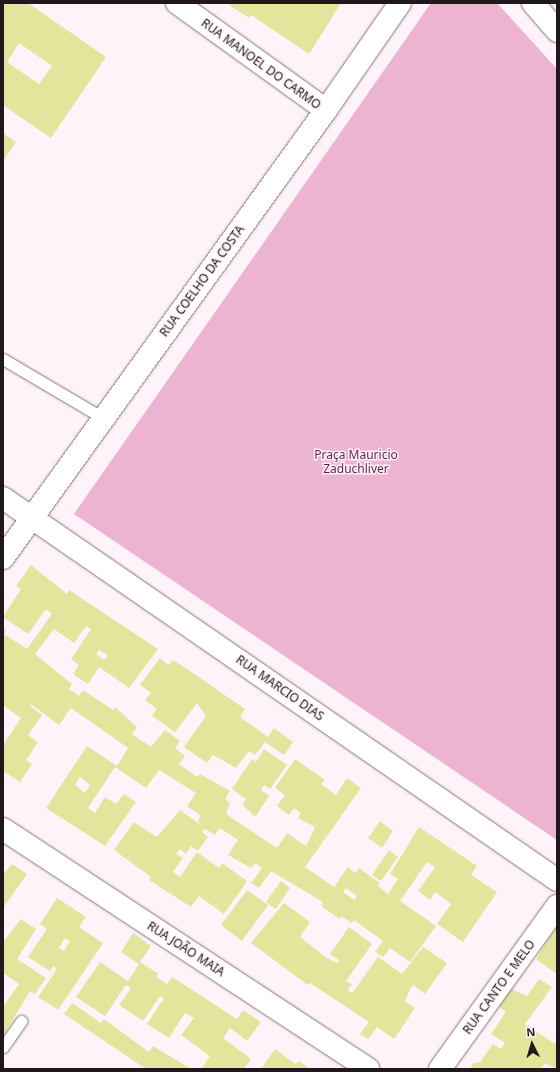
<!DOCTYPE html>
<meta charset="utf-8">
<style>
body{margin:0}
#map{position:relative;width:560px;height:1072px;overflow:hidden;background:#fdf3f8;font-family:"Noto Sans",sans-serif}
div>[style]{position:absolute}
.green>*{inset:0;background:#edb4d1}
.building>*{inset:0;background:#e2e69d}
.roads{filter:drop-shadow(0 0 1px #88727d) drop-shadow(0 0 1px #88727d)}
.service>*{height:11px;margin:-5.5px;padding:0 5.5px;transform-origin:5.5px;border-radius:5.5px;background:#fff}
.minor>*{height:22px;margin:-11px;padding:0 11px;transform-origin:11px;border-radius:11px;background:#fff}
.tertiary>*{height:22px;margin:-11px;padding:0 11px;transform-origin:11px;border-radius:11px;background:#fff}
span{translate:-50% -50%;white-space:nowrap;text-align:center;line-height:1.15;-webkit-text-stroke:3px #fdf3f8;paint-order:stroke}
.street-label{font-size:12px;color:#21181d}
.park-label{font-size:12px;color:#6b1d4d}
.frame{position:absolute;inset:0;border:4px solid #21181d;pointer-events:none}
.north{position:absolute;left:512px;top:1024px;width:40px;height:40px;-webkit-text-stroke:3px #fdf3f8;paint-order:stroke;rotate:355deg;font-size:11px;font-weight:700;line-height:16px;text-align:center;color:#21181d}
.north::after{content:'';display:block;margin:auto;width:14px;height:18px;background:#21181d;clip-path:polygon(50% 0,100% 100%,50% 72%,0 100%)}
</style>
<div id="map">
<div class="green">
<i style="clip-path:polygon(431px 3px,497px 3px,557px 69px,557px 840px,74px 514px)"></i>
</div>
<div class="building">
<i style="clip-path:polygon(evenodd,3px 3px,28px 3px,106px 57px,51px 138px,3px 105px,3px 3px,19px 43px,52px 66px,39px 84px,7px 62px,19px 43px)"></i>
<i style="clip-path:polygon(231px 3px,341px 3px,309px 54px,251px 15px,249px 18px,229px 5px)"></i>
<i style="clip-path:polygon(3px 133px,16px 142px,3px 161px)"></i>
<i style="clip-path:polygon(evenodd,31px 565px,67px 594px,69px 590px,158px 649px,129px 688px,99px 667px,88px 684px,73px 674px,79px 665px,71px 659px,91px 629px,86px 626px,74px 643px,54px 629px,35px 654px,72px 684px,69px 689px,79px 696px,83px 690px,113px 710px,115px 707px,137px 727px,132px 734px,151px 747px,165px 730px,180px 741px,175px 748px,185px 756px,179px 764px,197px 777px,200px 774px,230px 791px,225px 799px,230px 803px,226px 814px,277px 848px,287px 833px,306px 846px,315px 827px,298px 818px,301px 813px,294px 808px,289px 815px,277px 806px,285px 795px,275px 788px,295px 759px,325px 780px,321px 784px,336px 795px,347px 778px,361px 788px,305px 867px,334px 887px,348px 867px,355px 873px,359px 868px,380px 883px,378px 886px,388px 894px,398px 879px,390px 874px,419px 827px,477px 866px,471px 875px,497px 892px,463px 942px,437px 924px,451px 904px,435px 892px,430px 900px,418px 891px,435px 867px,427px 862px,400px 901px,436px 926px,410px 962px,390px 948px,383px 957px,375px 952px,383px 941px,354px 920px,352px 923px,341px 916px,340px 919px,321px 906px,323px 902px,271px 871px,259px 888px,251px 883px,262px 868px,255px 863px,251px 868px,228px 855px,238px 840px,220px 828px,215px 835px,204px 828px,198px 821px,201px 816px,187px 806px,196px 793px,159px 770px,146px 788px,115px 767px,88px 808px,95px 813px,105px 797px,116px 804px,124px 794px,136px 802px,105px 846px,46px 808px,87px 746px,117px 766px,128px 748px,71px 708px,59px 725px,31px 704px,30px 706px,42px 715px,28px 735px,38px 742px,26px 760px,32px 764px,20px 782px,3px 771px,3px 745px,21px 718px,3px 705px,3px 628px,6px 630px,4px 634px,27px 649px,52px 614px,46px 609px,28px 634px,3px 617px,21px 589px,16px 586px,31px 565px,99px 650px,108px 655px,104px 660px,96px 654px,99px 650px,31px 565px,80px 777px,90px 785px,85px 793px,75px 785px,80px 777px,31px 565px,346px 888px,357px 896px,354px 900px,343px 892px,346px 888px)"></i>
<i style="clip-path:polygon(160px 658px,169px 665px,173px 660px,187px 669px,245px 709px,240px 717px,268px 737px,274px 728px,293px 742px,284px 755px,265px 742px,255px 755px,249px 751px,236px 768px,213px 755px,207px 763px,184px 747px,206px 716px,197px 703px,175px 732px,152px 716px,157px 709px,145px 700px,151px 693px,140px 685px)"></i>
<i style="clip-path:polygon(264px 749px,287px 765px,270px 789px,264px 785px,261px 790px,269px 796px,255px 817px,242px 804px,246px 799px,232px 789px,252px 759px,256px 762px)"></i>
<i style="clip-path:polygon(180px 810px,205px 828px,202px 832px,208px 837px,198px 851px,191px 846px,186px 854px,180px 849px,176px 854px,183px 858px,173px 872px,180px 877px,197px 852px,219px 868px,222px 863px,247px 881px,224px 914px,199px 896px,191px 907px,149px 880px,151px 877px,114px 850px,134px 822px,157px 837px)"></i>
<i style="clip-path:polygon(380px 821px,393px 831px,382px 848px,368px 838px)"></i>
<i style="clip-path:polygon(389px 850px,398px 857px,381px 881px,372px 875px)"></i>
<i style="clip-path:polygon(12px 864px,27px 874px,3px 908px,3px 875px)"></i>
<i style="clip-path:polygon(281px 881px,290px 888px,276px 909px,266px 902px)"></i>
<i style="clip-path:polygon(247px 890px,268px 905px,242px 941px,221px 925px)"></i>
<i style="clip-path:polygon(evenodd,57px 898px,86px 917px,79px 927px,103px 943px,58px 1010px,38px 997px,57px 969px,53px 966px,50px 971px,28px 957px,47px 929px,40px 924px,57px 898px,65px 938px,70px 941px,64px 951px,59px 948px,65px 938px)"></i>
<i style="clip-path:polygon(284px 903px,310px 922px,300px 937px,327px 958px,337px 963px,339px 960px,330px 954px,349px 927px,372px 944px,346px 981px,352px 984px,348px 990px,352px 993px,378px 957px,402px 974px,423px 947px,447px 963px,425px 994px,413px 985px,410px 989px,405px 1001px,415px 1008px,394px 1039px,377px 1027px,368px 1039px,360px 1034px,369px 1022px,310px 983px,308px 985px,251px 943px)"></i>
<i style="clip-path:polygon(21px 919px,36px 929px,17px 959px,46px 978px,35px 994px,30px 991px,3px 1036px,3px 1007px,19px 984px,3px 973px,3px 942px)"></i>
<i style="clip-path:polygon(557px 925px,557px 974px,536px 959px)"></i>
<i style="clip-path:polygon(133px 933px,151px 946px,140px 962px,159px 974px,156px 977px,167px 984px,172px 977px,237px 1019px,243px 1010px,261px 1022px,247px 1041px,230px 1028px,223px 1038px,251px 1059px,244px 1069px,201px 1069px,210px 1056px,181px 1035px,194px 1018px,185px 1013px,169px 1038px,147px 1024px,164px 998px,160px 996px,143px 1021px,119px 1005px,131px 988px,126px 985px,105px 1016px,76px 997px,100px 962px,128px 981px,139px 964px,121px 952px)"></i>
<i style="clip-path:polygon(539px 979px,552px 987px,525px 1024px,555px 1044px,557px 1041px,557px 1069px,545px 1063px,541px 1069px,470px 1069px,473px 1063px,480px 1062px,493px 1044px,501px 1049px,505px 1043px,491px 1034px,506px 1012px,497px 1005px,509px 988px,527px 996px)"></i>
<i style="clip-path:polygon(72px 1003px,101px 1023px,104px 1019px,149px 1052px,153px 1046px,191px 1069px,146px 1069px,64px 1014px)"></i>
<i style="clip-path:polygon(275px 1049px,295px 1064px,299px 1061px,310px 1069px,261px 1069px)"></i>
</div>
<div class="roads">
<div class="service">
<i style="left:3px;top:359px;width:116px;rotate:30.5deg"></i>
<i style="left:3px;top:1047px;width:32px;rotate:-55deg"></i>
</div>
<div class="minor">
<i style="left:177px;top:3px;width:183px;rotate:35.7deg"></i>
<i style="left:3px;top:498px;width:673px;rotate:34.59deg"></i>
<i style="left:3px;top:829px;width:437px;rotate:33.3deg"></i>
<i style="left:440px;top:1069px;width:201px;rotate:-54.3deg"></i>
</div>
<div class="tertiary">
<i style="left:533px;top:3px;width:37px;rotate:49deg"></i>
<i style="left:3px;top:558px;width:552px;rotate:-54.21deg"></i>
<i style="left:326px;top:110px;width:130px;rotate:-55.3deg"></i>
</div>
</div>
<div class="street-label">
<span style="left:261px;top:64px;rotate:36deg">RUA MANOEL DO CARMO</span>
<span style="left:202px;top:281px;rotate:-54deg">RUA COELHO DA COSTA</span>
<span style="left:280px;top:688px;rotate:35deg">RUA MARCIO DIAS</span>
<span style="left:186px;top:949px;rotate:33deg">RUA JOÃO MAIA</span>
<span style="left:499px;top:987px;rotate:-54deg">RUA CANTO E MELO</span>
</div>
<div class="park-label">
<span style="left:356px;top:462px">Praça Mauricio<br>Zaduchliver</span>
</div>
<div class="frame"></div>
<div class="north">N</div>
</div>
